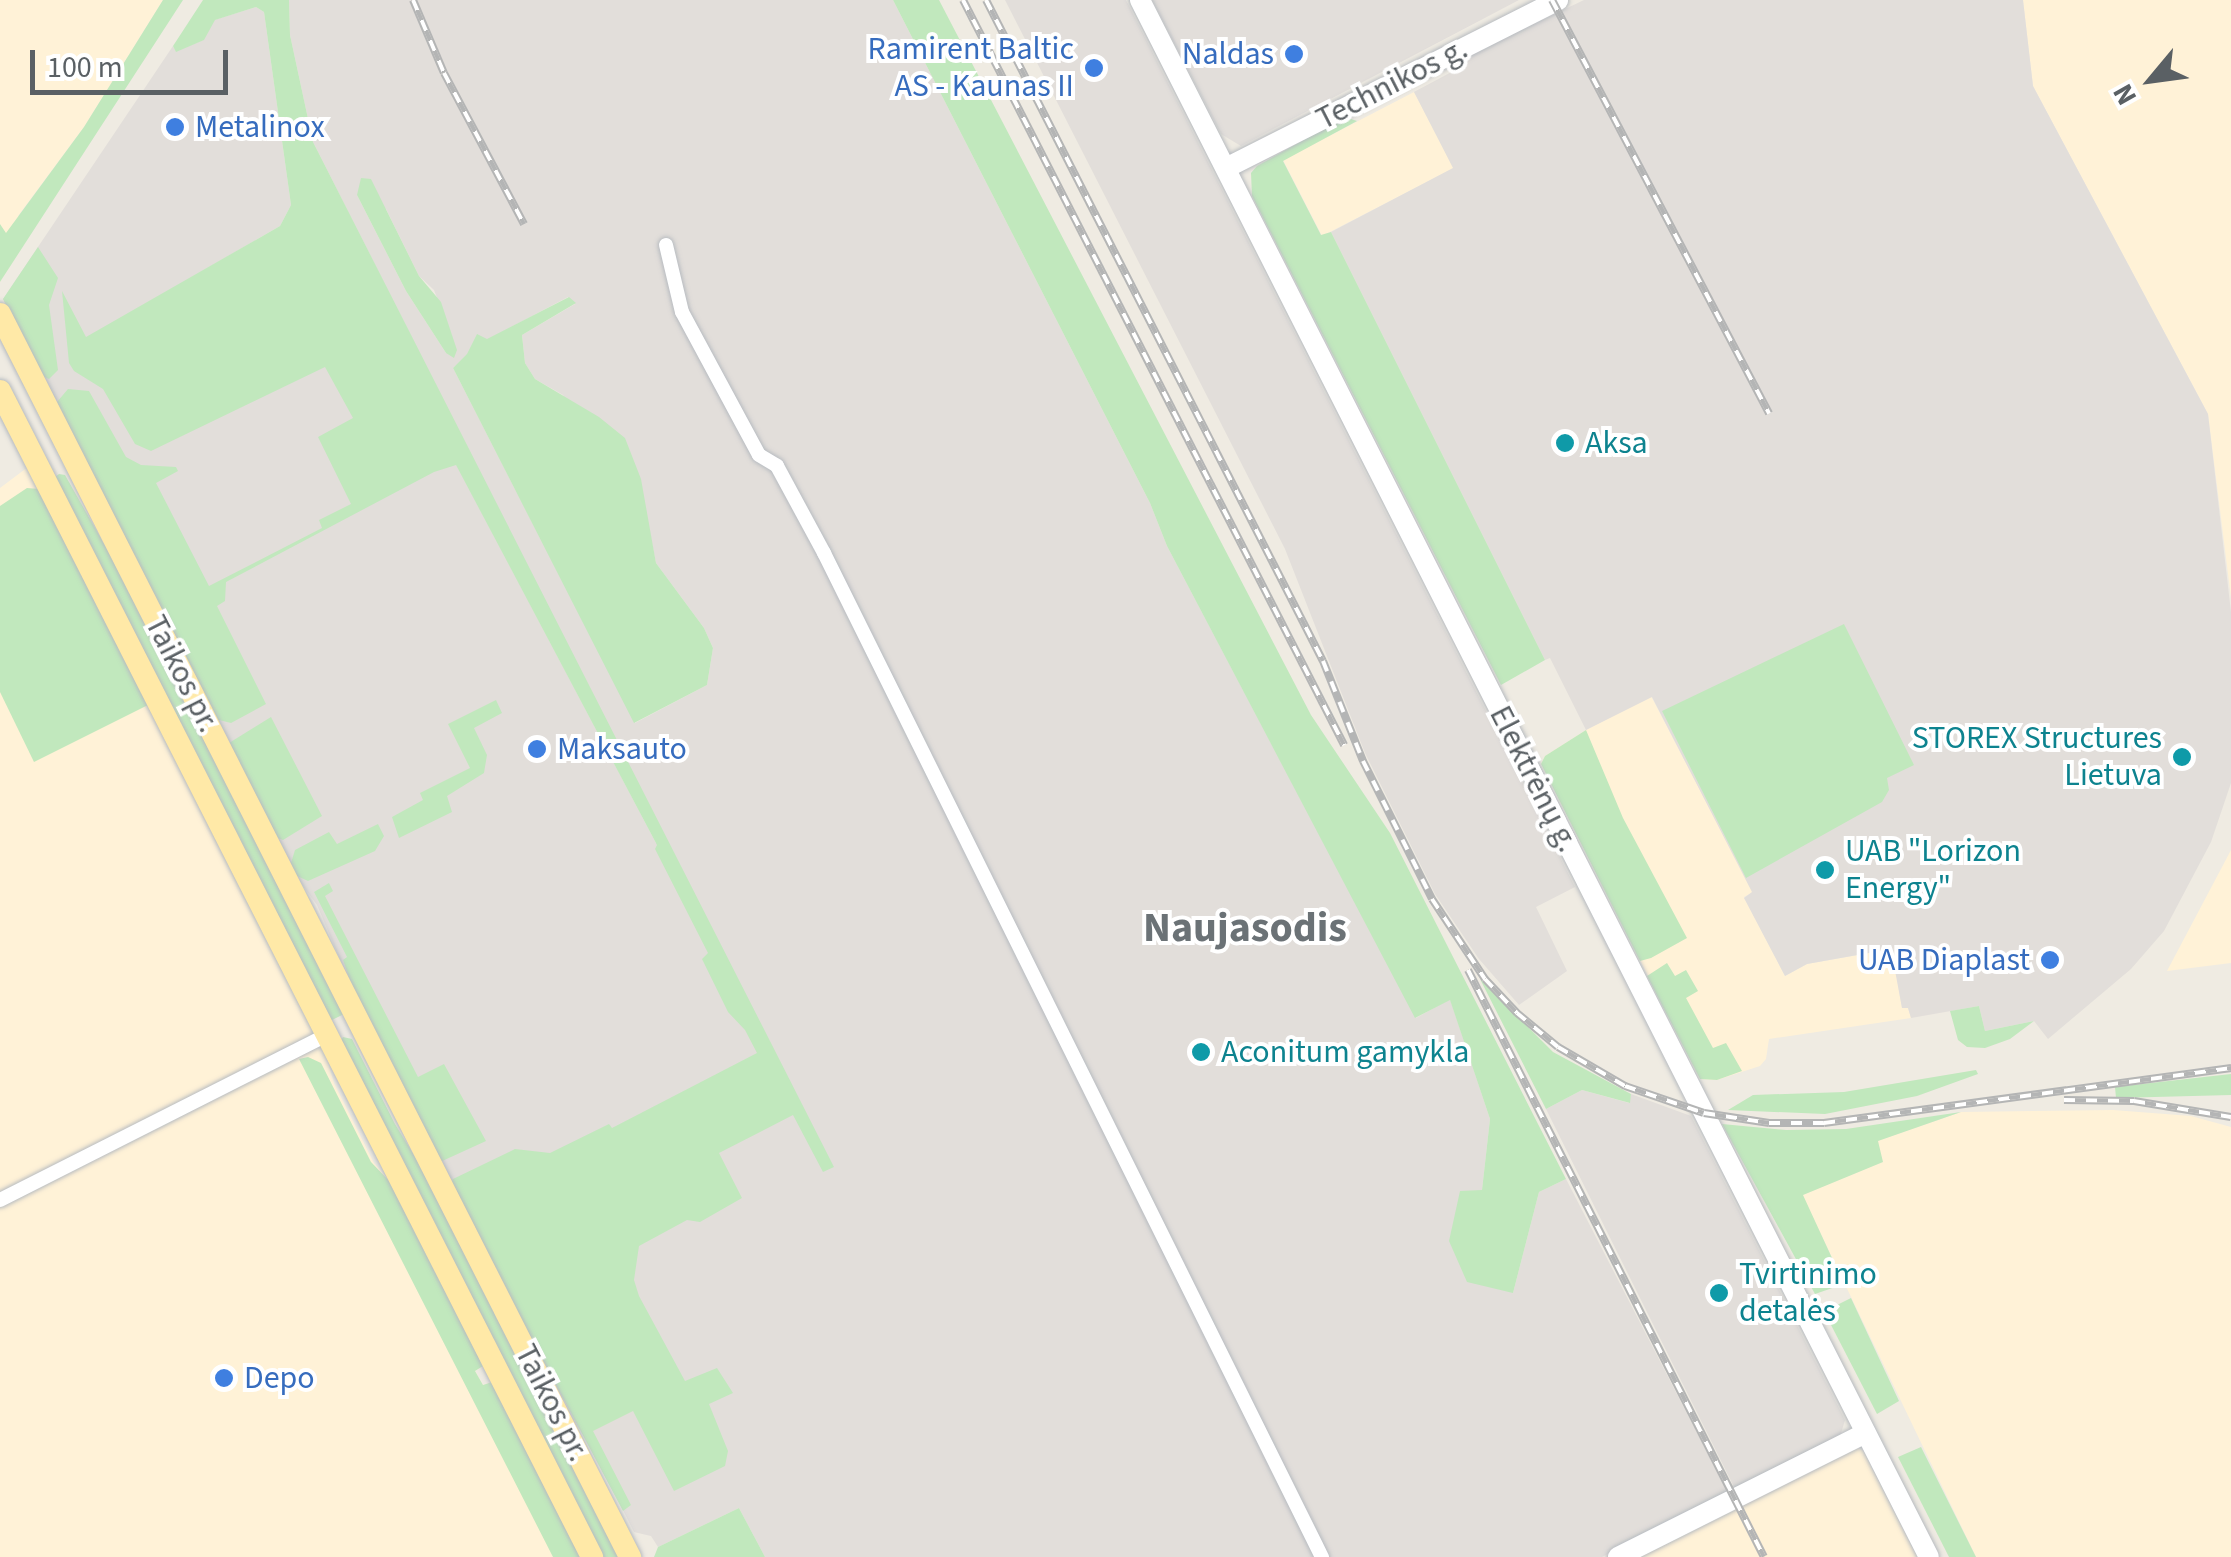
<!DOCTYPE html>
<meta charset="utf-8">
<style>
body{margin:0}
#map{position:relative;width:2231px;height:1557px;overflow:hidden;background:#efebe2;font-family:"Source Sans 3",sans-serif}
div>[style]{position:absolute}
.commercial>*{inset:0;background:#fff2d7}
.industrial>*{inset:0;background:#e2deda}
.green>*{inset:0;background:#c1e8bd}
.roads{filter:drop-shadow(0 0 2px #b7bbc0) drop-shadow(0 0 2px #b7bbc0)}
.street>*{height:14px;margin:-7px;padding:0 7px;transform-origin:7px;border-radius:7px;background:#fff}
.secondary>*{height:20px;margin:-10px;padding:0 10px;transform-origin:10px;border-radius:10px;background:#fff}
.primary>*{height:22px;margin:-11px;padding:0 11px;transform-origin:11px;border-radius:11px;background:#ffe9a7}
.rail>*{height:8px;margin-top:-4px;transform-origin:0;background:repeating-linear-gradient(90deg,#fff 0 11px,#b4b5b5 0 22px);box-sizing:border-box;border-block:2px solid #b4b5b5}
.dots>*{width:28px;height:28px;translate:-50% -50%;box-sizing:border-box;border:5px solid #fff;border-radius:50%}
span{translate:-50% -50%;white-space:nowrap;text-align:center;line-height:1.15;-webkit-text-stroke:8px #fff;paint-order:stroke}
.shop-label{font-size:32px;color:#366cbe}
.right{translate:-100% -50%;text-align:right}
.left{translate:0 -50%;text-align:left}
.street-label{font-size:32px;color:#5a6064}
.culture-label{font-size:32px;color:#0d838f}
.district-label{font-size:42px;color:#6b7276;font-weight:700}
.north{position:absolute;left:2101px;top:30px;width:100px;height:100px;-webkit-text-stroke:8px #fff;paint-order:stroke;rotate:241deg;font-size:28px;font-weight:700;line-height:40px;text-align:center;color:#5a6064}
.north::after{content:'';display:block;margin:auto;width:35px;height:45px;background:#5a6064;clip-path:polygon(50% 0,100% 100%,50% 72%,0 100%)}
.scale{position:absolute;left:30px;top:50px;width:198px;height:45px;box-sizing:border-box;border:5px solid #5a6064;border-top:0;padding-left:12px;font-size:30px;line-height:35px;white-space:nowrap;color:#5a6064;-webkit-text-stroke:8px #fff;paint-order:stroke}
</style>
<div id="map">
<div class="commercial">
<i style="clip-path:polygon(0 0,163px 0,84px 127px,18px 216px,32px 230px,0 282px)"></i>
<i style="clip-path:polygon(2023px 0,2231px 0,2231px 598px,2208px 414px,2033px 86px)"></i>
<i style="clip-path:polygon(1414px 92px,1454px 168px,1322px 236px,1283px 160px)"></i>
<i style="clip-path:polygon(28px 467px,327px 1059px,334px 1083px,374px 1163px,393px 1185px,483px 1366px,475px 1371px,483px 1385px,492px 1382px,582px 1557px,0 1557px,0 488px)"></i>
<i style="clip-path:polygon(1651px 696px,1753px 892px,1744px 897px,1785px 976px,1807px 964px,1892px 949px,1902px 1008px,1908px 1008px,1911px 1018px,1769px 1039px,1766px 1059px,1760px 1066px,1717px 1080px,1700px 1079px,1541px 764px,1545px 756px,1586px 730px)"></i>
<i style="clip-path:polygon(2231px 850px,2231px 963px,2167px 971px)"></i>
<i style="clip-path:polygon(2113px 1110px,2191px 1116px,2231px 1127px,2231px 1557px,1976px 1557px,1802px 1195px,1882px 1162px,1877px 1141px,1961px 1112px)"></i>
<i style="clip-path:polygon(1855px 1446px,1863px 1451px,1917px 1557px,1630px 1557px)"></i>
</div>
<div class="industrial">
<i style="clip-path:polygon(evenodd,289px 0,893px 0,1150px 503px,1167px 546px,1416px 1018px,1450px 999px,1490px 1119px,1482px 1190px,1513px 1293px,1539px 1192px,1566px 1179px,1728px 1493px,1602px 1557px,765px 1557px,739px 1508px,658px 1547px,651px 1536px,634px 1532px,585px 1435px,572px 1421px,355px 995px,317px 905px,295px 875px,3px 299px,173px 46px,176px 51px,203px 40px,214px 20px,256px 7px,264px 12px,291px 205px,280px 226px,73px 346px,372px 321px,456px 464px,656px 843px,660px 829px,313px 142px,290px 35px,289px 0,357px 195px,386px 209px,419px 276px,434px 290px,452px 336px,446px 353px,406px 291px,357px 195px,289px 0,568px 297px,575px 304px,522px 335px,525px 363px,535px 379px,563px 395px,648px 523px,656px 563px,704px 628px,713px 648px,707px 685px,635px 723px,453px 368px,487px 340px,568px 297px)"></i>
<i style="clip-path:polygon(1005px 0,1126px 0,1575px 887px,1536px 907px,1567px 971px,1519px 1005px,1479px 959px,1435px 894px,1365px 753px,1285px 549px)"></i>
<i style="clip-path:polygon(1152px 0,1519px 0,1241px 146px,1221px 134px)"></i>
<i style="clip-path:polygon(1584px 0,2023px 0,2033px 86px,2208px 414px,2231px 612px,2231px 783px,2211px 842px,2164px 931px,2131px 969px,2048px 1039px,2034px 1021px,1985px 1031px,1979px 1006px,1911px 1018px,1908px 1008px,1902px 1008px,1891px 949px,1807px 964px,1785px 976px,1744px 898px,1752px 892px,1652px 697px,1586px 730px,1550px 658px,1545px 660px,1331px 232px,1453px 168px,1414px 92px,1459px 68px,1457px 61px)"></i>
<i style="clip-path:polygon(1582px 1090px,1629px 1103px,1631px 1094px,1691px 1116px,1845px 1420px,1840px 1437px,1735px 1489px,1546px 1109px)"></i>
</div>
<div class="green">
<i style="clip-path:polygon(163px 0,183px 0,0 282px,0 224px,6px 233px,84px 127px)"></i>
<i style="clip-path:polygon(203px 0,289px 0,290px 35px,313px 142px,834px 1167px,823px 1172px,793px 1115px,719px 1153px,742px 1198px,700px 1222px,687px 1220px,639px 1246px,634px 1280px,639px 1296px,685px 1381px,717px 1368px,733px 1393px,709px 1404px,728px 1451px,725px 1466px,674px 1491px,633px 1411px,593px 1431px,631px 1505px,623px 1511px,450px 1185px,453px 1179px,515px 1149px,550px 1153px,609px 1124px,612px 1128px,757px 1053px,745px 1030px,728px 1012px,702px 959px,708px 953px,655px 849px,657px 845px,456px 465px,434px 472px,226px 582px,225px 601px,217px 606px,266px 704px,231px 723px,215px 719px,57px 402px,68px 389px,89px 391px,126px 457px,141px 465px,176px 467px,178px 471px,156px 483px,209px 586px,322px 528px,319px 520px,351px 504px,318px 437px,353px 418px,325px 367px,151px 451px,135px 444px,103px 389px,74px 371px,69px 363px,62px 291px,86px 337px,280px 226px,291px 205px,264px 12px,256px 7px,215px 20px,204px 40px,176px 52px,173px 46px)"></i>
<i style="clip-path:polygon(893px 0,939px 0,1311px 715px,1390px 833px,1566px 1179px,1539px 1192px,1513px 1293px,1467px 1282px,1449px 1241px,1460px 1191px,1482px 1190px,1490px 1119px,1450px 1000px,1415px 1018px,1167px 546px,1150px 503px)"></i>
<i style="clip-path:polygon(1345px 117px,1357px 121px,1283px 161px,1321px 235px,1331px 232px,1545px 660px,1501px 685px,1252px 196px,1251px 173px,1257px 166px)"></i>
<i style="clip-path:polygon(361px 178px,371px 179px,419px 276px,441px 302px,457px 350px,454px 358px,446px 353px,406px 291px,357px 195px)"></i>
<i style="clip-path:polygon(38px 247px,58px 278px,49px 305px,58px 370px,49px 379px,42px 376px,3px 299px)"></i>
<i style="clip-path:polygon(569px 297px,576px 303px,522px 335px,525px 363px,535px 379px,599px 417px,625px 438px,641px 479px,656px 563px,704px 628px,713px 648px,707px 685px,634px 723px,453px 368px,467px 354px,477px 334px,487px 339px)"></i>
<i style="clip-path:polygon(59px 474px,65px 475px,141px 609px,346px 1013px,328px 1022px,55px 477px)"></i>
<i style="clip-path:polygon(27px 488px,39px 489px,150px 704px,34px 762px,0 692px,0 506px)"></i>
<i style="clip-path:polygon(1844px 624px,1914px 765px,1887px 778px,1889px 790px,1882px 802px,1746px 878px,1662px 711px)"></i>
<i style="clip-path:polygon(496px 700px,502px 713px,474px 728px,487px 755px,484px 773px,447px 796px,452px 812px,399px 838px,392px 817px,423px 800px,420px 793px,470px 768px,448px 724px)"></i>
<i style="clip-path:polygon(271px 717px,322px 816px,283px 840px,275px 837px,229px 743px)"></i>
<i style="clip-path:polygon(1586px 730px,1623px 818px,1687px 938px,1651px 958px,1640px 961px,1541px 764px,1545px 756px)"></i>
<i style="clip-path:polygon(378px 824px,384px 836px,375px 851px,308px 881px,295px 875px,290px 866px,295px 850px,329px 832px,337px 844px)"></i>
<i style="clip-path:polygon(329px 883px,333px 891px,325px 896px,418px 1077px,444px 1064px,486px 1141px,440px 1162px,355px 995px,343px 960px,347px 957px,314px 892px)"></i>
<i style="clip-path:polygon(1667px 963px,1675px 976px,1686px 970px,1698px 991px,1686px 998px,1713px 1048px,1726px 1043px,1742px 1071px,1717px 1080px,1700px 1079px,1647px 976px)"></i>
<i style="clip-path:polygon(1480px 979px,1553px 1052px,1631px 1094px,1630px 1103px,1582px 1090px,1546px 1109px)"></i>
<i style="clip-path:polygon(1979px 1006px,1985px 1031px,2034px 1021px,2010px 1039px,1985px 1048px,1967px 1047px,1958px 1040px,1950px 1011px)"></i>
<i style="clip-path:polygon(343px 1037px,352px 1039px,395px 1124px,434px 1188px,622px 1557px,601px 1557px,340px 1042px)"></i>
<i style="clip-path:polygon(308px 1057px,321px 1063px,371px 1162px,393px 1185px,483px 1366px,475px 1371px,483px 1385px,492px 1382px,582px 1557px,553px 1557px,299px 1059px)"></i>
<i style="clip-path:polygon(1976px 1070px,1978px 1074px,1917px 1096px,1825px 1114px,1728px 1110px,1753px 1095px,1844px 1092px)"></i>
<i style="clip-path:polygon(2231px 1074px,2231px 1095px,2116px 1098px,2115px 1087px)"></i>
<i style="clip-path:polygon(1961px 1112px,1878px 1141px,1883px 1162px,1803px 1195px,1844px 1284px,1815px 1294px,1722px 1124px,1786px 1130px,1846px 1129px)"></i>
<i style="clip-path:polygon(1851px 1298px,1899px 1401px,1877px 1414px,1830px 1323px,1835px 1306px)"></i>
<i style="clip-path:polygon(1921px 1447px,1976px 1557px,1949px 1557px,1898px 1457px)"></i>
<i style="clip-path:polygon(739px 1508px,765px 1557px,654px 1557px,658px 1547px)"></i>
</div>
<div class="roads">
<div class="street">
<i style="left:666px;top:245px;width:69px;rotate:76.6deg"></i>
<i style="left:682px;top:312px;width:162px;rotate:61.7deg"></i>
<i style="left:759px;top:455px;width:21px;rotate:31deg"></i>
<i style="left:777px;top:466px;width:99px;rotate:61.6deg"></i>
<i style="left:824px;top:553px;width:1121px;rotate:63.62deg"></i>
<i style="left:0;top:1200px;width:366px;rotate:-26.8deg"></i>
</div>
<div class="secondary">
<i style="left:1140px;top:0;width:1745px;rotate:63.13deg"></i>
<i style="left:1226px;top:168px;width:372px;rotate:-26.8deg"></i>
<i style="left:1618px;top:1557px;width:277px;rotate:-26.6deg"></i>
</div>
<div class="primary">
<i style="left:0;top:314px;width:1394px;rotate:63.12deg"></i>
<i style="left:0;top:391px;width:1308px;rotate:63.08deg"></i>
</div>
</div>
<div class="rail">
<i style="left:413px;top:0;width:79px;rotate:67deg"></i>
<i style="left:444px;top:73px;width:171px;rotate:62.1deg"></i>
<i style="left:963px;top:0;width:837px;rotate:62.91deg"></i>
<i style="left:986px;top:0;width:742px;rotate:62.99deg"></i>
<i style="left:1323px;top:661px;width:108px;rotate:68.2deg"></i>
<i style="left:1363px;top:761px;width:154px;rotate:63.4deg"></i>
<i style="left:1432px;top:899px;width:96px;rotate:56.5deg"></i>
<i style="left:1485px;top:979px;width:47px;rotate:46.7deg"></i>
<i style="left:1517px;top:1013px;width:53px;rotate:39.7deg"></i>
<i style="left:1558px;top:1047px;width:78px;rotate:30.2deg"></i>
<i style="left:1625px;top:1086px;width:83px;rotate:18.9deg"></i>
<i style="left:1704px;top:1113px;width:66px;rotate:8.7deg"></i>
<i style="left:1769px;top:1123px;width:55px"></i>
<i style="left:1824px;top:1123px;width:411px;rotate:-7.7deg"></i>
<i style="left:1552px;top:0;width:467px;rotate:62.3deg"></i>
<i style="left:1468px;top:970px;width:657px;rotate:63.24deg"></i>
<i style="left:2064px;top:1100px;width:70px;rotate:0.8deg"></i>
<i style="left:2134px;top:1101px;width:98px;rotate:9.4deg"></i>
</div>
<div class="dots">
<i style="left:1294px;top:54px;background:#3f7fe0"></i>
<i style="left:1094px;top:68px;background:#3f7fe0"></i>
<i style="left:175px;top:127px;background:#3f7fe0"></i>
<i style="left:1565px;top:443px;background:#0f9aa8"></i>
<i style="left:537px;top:749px;background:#3f7fe0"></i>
<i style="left:2182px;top:757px;background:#0f9aa8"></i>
<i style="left:1825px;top:870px;background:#0f9aa8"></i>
<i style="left:2050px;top:960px;background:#3f7fe0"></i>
<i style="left:1201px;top:1052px;background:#0f9aa8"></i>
<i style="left:1719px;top:1293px;background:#0f9aa8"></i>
<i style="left:224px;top:1378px;background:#3f7fe0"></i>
</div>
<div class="shop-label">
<span class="right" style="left:1074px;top:68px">Ramirent Baltic<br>AS - Kaunas II</span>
<span class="right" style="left:1274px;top:54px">Naldas</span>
<span class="left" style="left:195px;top:127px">Metalinox</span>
<span class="left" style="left:557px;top:749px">Maksauto</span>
<span class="right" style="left:2030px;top:960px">UAB Diaplast</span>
<span class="left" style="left:244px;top:1378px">Depo</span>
</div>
<div class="street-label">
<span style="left:1392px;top:84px;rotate:-27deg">Technikos g.</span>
<span style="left:182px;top:674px;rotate:63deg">Taikos pr.</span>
<span style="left:1534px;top:779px;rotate:63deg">Elektrėnų g.</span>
<span style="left:552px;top:1403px;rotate:63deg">Taikos pr.</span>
</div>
<div class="culture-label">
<span class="left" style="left:1585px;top:443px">Aksa</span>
<span class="right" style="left:2162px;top:757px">STOREX Structures<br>Lietuva</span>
<span class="left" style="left:1845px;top:870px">UAB "Lorizon<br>Energy"</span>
<span class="left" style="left:1221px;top:1052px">Aconitum gamykla</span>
<span class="left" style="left:1739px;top:1293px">Tvirtinimo<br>detalės</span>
</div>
<div class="district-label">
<span style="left:1245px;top:928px">Naujasodis</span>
</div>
<div class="north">N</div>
<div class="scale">100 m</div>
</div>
